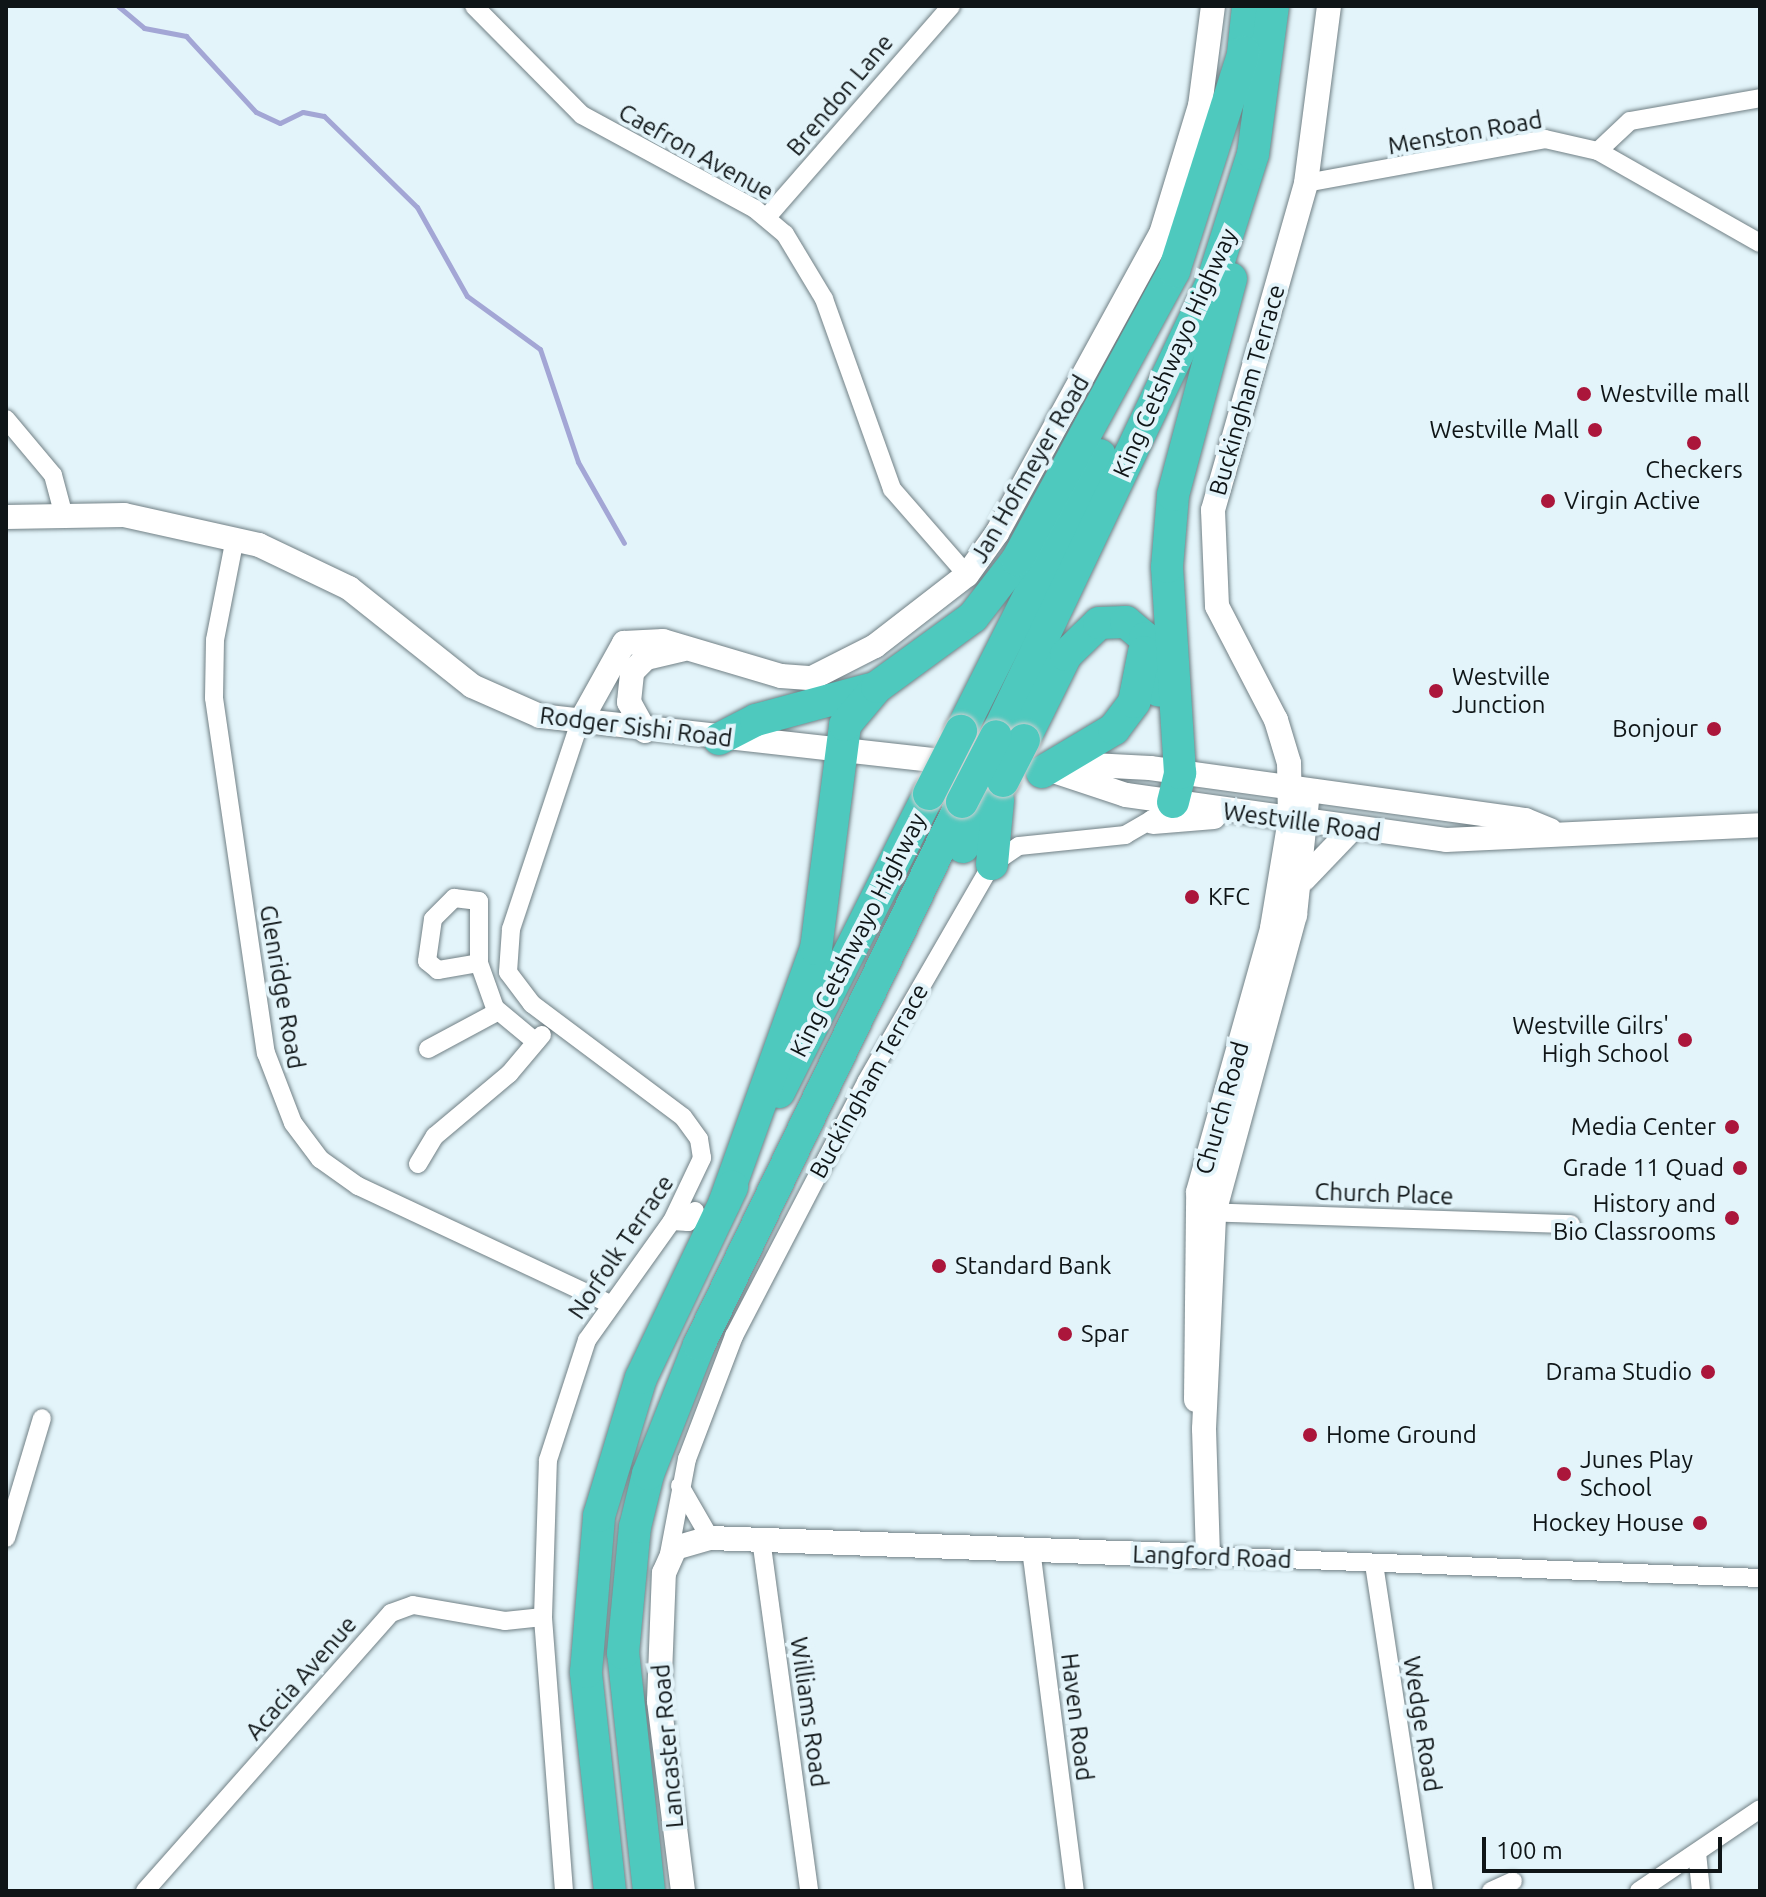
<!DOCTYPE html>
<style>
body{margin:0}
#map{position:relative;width:1766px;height:1897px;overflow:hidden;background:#e3f4fa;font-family:Ubuntu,sans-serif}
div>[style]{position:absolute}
.stream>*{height:5px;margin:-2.5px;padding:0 2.5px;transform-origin:2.5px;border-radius:2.5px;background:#a3a6d5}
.roads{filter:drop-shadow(0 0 2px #718085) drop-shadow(0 0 2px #718085)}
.street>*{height:18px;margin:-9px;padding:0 9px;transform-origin:9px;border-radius:9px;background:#fff}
.secondary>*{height:24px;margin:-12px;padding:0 12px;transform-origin:12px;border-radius:12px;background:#fff}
.highway>*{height:32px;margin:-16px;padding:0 16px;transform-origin:16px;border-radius:16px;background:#4ec9be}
.bridges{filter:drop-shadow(0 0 2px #cfd0d1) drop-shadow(0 0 2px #cfd0d1)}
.highway-bridge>*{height:32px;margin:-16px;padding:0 16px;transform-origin:16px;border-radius:16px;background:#4ec9be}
.dots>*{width:22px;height:22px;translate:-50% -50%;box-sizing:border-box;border:4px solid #e3f4fa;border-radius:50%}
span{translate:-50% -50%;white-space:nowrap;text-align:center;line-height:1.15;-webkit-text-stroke:8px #e3f4fa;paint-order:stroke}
.street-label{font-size:24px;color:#0f1517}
.poi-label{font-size:24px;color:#0f1517}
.left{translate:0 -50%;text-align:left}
.right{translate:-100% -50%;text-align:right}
.frame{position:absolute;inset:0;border:8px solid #0f1517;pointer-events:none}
.scale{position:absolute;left:1482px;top:1837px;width:240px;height:36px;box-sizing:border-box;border:4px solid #0f1517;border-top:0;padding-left:10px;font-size:24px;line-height:28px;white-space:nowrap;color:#0f1517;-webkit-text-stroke:6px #e3f4fa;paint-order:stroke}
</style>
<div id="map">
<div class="stream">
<i style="left:118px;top:6px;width:34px;rotate:40deg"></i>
<i style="left:144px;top:28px;width:43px;rotate:10.8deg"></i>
<i style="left:186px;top:36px;width:103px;rotate:47.4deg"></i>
<i style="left:256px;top:112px;width:26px;rotate:25deg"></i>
<i style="left:280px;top:123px;width:25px;rotate:-26deg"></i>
<i style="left:303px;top:112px;width:21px;rotate:11deg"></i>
<i style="left:324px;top:116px;width:130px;rotate:44.4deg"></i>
<i style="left:417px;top:207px;width:102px;rotate:60.7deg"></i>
<i style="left:467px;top:296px;width:90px;rotate:36deg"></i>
<i style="left:540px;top:349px;width:119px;rotate:71.4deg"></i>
<i style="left:578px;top:462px;width:93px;rotate:60.4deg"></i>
</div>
<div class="roads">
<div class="street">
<i style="left:474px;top:6px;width:153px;rotate:45.3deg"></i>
<i style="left:582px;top:115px;width:197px;rotate:28.5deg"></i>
<i style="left:755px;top:209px;width:39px;rotate:40deg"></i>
<i style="left:785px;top:234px;width:76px;rotate:59deg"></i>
<i style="left:824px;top:299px;width:202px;rotate:70.3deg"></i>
<i style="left:892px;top:489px;width:114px;rotate:48.9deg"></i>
<i style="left:1598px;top:151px;width:186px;rotate:29.6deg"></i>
<i style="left:1306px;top:183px;width:243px;rotate:-10.4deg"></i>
<i style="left:1545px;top:139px;width:54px;rotate:12.8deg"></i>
<i style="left:1598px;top:151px;width:44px;rotate:-43.2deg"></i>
<i style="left:1630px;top:121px;width:132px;rotate:-10deg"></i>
<i style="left:767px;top:217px;width:280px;rotate:-48.9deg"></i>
<i style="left:6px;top:419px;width:73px;rotate:50deg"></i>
<i style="left:53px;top:475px;width:38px;rotate:75deg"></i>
<i style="left:235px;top:538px;width:104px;rotate:101.1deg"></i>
<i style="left:215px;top:640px;width:58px;rotate:91deg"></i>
<i style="left:214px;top:698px;width:359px;rotate:81.7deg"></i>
<i style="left:266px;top:1053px;width:75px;rotate:68.9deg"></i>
<i style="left:293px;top:1123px;width:45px;rotate:53.1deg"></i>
<i style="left:320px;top:1159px;width:47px;rotate:35.4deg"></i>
<i style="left:358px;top:1186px;width:276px;rotate:25.1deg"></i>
<i style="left:479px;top:963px;width:42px;rotate:170.3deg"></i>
<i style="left:438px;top:970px;width:14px;rotate:-141deg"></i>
<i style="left:427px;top:961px;width:42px;rotate:-81.9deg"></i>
<i style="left:433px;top:919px;width:30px;rotate:-45deg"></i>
<i style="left:454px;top:898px;width:25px;rotate:7deg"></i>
<i style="left:479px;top:901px;width:62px;rotate:90deg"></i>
<i style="left:479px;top:963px;width:48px;rotate:70.4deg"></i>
<i style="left:495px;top:1008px;width:53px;rotate:39.7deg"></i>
<i style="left:428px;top:1049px;width:78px;rotate:-28.2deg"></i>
<i style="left:418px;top:1164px;width:33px;rotate:-59deg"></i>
<i style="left:435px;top:1136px;width:97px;rotate:-40deg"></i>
<i style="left:509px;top:1074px;width:51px;rotate:-49.8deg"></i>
<i style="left:1203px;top:1212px;width:368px;rotate:1.9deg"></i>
<i style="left:672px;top:1221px;width:16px;rotate:4deg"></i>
<i style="left:688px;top:1222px;width:13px;rotate:-58deg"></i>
<i style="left:680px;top:1486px;width:60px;rotate:60deg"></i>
<i style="left:6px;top:1538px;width:125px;rotate:-73.3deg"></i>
<i style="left:761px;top:1539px;width:355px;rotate:82.2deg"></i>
<i style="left:1031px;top:1549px;width:345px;rotate:82.7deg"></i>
<i style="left:669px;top:1554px;width:97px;rotate:-79.3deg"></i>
<i style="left:687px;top:1459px;width:132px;rotate:-69.1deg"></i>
<i style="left:734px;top:1336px;width:286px;rotate:-62.5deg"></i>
<i style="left:866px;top:1082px;width:252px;rotate:-60deg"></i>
<i style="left:992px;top:864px;width:32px;rotate:-34deg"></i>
<i style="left:1019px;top:846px;width:107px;rotate:-5.9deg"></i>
<i style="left:1125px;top:835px;width:44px;rotate:-30.1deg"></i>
<i style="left:1208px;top:1556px;width:552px;rotate:2.28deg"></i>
<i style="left:1374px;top:1564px;width:331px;rotate:81.3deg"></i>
<i style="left:1697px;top:1853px;width:38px;rotate:84deg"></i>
<i style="left:145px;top:1891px;width:371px;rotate:-48.5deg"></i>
<i style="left:391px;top:1613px;width:23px;rotate:-20deg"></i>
<i style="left:413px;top:1605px;width:93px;rotate:9.9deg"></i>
<i style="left:505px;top:1621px;width:38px;rotate:-6deg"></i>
<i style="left:564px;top:1891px;width:275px;rotate:-94.4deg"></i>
<i style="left:543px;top:1617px;width:157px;rotate:-88.2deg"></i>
<i style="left:548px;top:1460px;width:126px;rotate:-72deg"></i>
<i style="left:587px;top:1340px;width:146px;rotate:-54.5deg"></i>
<i style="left:672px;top:1221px;width:70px;rotate:-64.5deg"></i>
<i style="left:702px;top:1158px;width:19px;rotate:-99deg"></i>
<i style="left:699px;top:1139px;width:27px;rotate:-126deg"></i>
<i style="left:683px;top:1117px;width:189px;rotate:-143.2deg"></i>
<i style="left:532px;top:1004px;width:40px;rotate:-127deg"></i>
<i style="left:508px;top:972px;width:43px;rotate:-86deg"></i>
<i style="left:511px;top:929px;width:216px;rotate:-71.6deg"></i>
<i style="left:1491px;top:1891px;width:24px;rotate:-24deg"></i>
<i style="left:1639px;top:1891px;width:146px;rotate:-34.1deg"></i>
</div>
<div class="secondary">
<i style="left:6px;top:517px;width:118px;rotate:-1deg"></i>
<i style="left:124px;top:515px;width:138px;rotate:12.5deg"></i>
<i style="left:259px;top:545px;width:100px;rotate:25.5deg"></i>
<i style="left:349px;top:588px;width:157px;rotate:38.5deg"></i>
<i style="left:472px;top:686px;width:74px;rotate:23.8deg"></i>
<i style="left:540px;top:716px;width:421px;rotate:6.4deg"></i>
<i style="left:579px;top:724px;width:93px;rotate:-60.9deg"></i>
<i style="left:624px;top:643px;width:39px;rotate:-3deg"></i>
<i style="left:663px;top:641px;width:123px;rotate:16.5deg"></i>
<i style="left:781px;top:676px;width:31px;rotate:4deg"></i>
<i style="left:812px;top:678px;width:71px;rotate:-26.9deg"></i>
<i style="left:875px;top:646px;width:116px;rotate:-37.7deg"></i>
<i style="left:967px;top:575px;width:52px;rotate:-54.5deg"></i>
<i style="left:997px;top:533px;width:341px;rotate:-61.3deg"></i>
<i style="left:1161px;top:234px;width:134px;rotate:-73.1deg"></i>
<i style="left:1200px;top:106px;width:101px;rotate:-82.6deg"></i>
<i style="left:645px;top:731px;width:33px;rotate:-119deg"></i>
<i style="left:629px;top:702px;width:30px;rotate:-84deg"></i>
<i style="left:632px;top:672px;width:20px;rotate:-45deg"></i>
<i style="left:646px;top:658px;width:37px;rotate:-13deg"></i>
<i style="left:1050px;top:772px;width:43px;rotate:-9.5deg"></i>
<i style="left:1092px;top:765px;width:58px;rotate:3deg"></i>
<i style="left:1150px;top:768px;width:379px;rotate:7.9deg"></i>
<i style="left:1525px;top:820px;width:27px;rotate:22deg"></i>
<i style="left:1057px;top:772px;width:73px;rotate:18.4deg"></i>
<i style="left:1126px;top:795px;width:323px;rotate:8deg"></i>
<i style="left:1446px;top:840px;width:314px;rotate:-2.7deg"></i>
<i style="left:1153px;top:822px;width:61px;rotate:-4.7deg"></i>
<i style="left:1304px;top:879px;width:69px;rotate:-46.2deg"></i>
<i style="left:1196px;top:1400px;width:208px;rotate:-89.4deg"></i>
<i style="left:1198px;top:1192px;width:274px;rotate:-74.3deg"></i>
<i style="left:1272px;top:928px;width:110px;rotate:-80.6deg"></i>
<i style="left:1290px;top:819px;width:56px;rotate:-91deg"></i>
<i style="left:1289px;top:763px;width:45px;rotate:-106.8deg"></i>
<i style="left:1276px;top:720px;width:128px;rotate:-117.4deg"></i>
<i style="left:1217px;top:606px;width:96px;rotate:-92.4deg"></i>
<i style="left:1213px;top:510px;width:340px;rotate:-74.1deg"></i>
<i style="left:1306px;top:183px;width:178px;rotate:-82.6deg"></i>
<i style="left:683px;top:1891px;width:192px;rotate:-97.2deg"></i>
<i style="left:659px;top:1701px;width:128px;rotate:-87.8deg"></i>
<i style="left:664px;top:1573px;width:27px;rotate:-66deg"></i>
<i style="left:675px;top:1548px;width:36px;rotate:-16deg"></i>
<i style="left:710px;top:1538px;width:498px;rotate:2.1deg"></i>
<i style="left:1208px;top:1556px;width:127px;rotate:-91.8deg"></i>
<i style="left:1204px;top:1429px;width:216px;rotate:-87.3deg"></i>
<i style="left:1214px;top:1213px;width:309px;rotate:-74.8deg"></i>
<i style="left:1295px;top:915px;width:124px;rotate:-84deg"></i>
</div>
<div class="highway">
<i style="left:1241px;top:72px;width:66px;rotate:-83.9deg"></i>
<i style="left:961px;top:731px;width:309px;rotate:-63.3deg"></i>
<i style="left:996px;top:736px;width:505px;rotate:-64.55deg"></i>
<i style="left:1213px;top:280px;width:132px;rotate:-72.4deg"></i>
<i style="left:1253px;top:154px;width:149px;rotate:-82.3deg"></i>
<i style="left:719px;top:739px;width:42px;rotate:-27.2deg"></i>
<i style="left:756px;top:720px;width:119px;rotate:-15.1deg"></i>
<i style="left:1024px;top:740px;width:95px;rotate:-63.7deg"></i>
<i style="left:1066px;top:655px;width:46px;rotate:-44.1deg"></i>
<i style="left:1099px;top:623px;width:27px;rotate:-2deg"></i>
<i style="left:1126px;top:622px;width:25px;rotate:40deg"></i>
<i style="left:1145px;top:638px;width:54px;rotate:76deg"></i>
<i style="left:1042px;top:772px;width:84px;rotate:-30.8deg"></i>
<i style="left:1114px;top:729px;width:34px;rotate:-53deg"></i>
<i style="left:1134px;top:702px;width:51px;rotate:-78.7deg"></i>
<i style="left:1173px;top:802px;width:30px;rotate:-76deg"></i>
<i style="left:1180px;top:773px;width:206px;rotate:-93.6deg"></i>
<i style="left:1167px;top:567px;width:72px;rotate:-85.2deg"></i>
<i style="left:1173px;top:495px;width:224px;rotate:-75deg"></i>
<i style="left:963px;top:847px;width:77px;rotate:-58.8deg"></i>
<i style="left:992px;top:864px;width:64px;rotate:-84.6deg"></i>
<i style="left:779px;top:1092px;width:334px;rotate:-63.3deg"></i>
<i style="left:724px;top:1204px;width:271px;rotate:-70.2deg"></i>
<i style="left:816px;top:949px;width:226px;rotate:-82.6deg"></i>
<i style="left:845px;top:725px;width:50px;rotate:-49.9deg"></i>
<i style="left:877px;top:687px;width:119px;rotate:-36.1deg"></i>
<i style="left:973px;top:617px;width:72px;rotate:-52.3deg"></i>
<i style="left:1017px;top:560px;width:329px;rotate:-61.5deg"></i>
<i style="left:1174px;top:271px;width:230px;rotate:-72.3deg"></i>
<i style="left:610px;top:1891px;width:220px;rotate:-96.3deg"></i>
<i style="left:586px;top:1672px;width:157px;rotate:-85.2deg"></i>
<i style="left:599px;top:1516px;width:144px;rotate:-73.1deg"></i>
<i style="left:641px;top:1378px;width:212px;rotate:-64.5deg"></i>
<i style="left:649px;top:1891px;width:239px;rotate:-96.2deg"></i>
<i style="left:623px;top:1653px;width:127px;rotate:-84.6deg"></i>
<i style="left:635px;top:1527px;width:55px;rotate:-76.2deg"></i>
<i style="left:648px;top:1474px;width:139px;rotate:-68.4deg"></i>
<i style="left:699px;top:1345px;width:603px;rotate:-64.16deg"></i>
</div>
</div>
<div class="bridges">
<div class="highway-bridge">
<i style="left:1003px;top:781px;width:46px;rotate:-62.9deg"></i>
<i style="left:929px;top:794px;width:71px;rotate:-63.1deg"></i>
<i style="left:962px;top:802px;width:74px;rotate:-62.7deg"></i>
</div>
</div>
<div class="dots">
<i style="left:1584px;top:394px;background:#ab163b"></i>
<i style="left:1595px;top:430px;background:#ab163b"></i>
<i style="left:1694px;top:443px;background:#ab163b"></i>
<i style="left:1548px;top:501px;background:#ab163b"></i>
<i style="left:1436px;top:691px;background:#ab163b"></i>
<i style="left:1714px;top:729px;background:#ab163b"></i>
<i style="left:1192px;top:897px;background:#ab163b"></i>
<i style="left:1685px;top:1040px;background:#ab163b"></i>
<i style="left:1732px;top:1127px;background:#ab163b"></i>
<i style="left:1740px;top:1168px;background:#ab163b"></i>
<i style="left:1732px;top:1218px;background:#ab163b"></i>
<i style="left:939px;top:1266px;background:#ab163b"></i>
<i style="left:1065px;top:1334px;background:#ab163b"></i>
<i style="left:1708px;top:1372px;background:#ab163b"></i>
<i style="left:1310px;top:1435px;background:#ab163b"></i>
<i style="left:1564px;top:1474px;background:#ab163b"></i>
<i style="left:1700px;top:1523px;background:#ab163b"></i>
</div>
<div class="street-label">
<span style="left:840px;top:95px;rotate:-50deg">Brendon Lane</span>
<span style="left:1465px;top:133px;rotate:-10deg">Menston Road</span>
<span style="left:696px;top:152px;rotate:29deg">Caefron Avenue</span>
<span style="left:1175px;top:353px;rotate:-66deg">King Cetshwayo Highway</span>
<span style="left:1247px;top:390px;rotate:-74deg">Buckingham Terrace</span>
<span style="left:1030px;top:469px;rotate:-60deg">Jan Hofmeyer Road</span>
<span style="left:636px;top:727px;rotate:7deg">Rodger Sishi Road</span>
<span style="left:1302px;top:822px;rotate:8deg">Westville Road</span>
<span style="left:858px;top:935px;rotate:-63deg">King Cetshwayo Highway</span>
<span style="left:282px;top:987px;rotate:80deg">Glenridge Road</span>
<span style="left:869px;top:1081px;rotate:-61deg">Buckingham Terrace</span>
<span style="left:1222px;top:1108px;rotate:-74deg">Church Road</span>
<span style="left:1384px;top:1194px;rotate:2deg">Church Place</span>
<span style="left:621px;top:1247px;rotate:-56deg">Norfolk Terrace</span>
<span style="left:1212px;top:1557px;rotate:2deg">Langford Road</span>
<span style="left:301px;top:1678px;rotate:-49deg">Acacia Avenue</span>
<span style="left:809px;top:1712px;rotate:82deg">Williams Road</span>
<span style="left:1077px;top:1717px;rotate:83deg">Haven Road</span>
<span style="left:1422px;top:1724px;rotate:81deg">Wedge Road</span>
<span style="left:668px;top:1746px;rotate:-95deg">Lancaster Road</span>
</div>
<div class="poi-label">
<span class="left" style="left:1600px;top:394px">Westville mall</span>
<span class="right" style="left:1579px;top:430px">Westville Mall</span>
<span style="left:1694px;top:470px">Checkers</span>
<span class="left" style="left:1564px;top:501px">Virgin Active</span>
<span class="left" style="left:1452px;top:691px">Westville<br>Junction</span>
<span class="right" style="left:1698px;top:729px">Bonjour</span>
<span class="left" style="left:1208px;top:897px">KFC</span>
<span class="right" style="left:1669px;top:1040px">Westville Gilrs'<br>High School</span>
<span class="right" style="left:1716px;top:1127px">Media Center</span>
<span class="right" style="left:1724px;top:1168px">Grade 11 Quad</span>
<span class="right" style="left:1716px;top:1218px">History and<br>Bio Classrooms</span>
<span class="left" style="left:955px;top:1266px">Standard Bank</span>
<span class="left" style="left:1081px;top:1334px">Spar</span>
<span class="right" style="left:1692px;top:1372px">Drama Studio</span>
<span class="left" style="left:1326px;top:1435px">Home Ground</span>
<span class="left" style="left:1580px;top:1474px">Junes Play<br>School</span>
<span class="right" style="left:1684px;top:1523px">Hockey House</span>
</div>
<div class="frame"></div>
<div class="scale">100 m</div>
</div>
